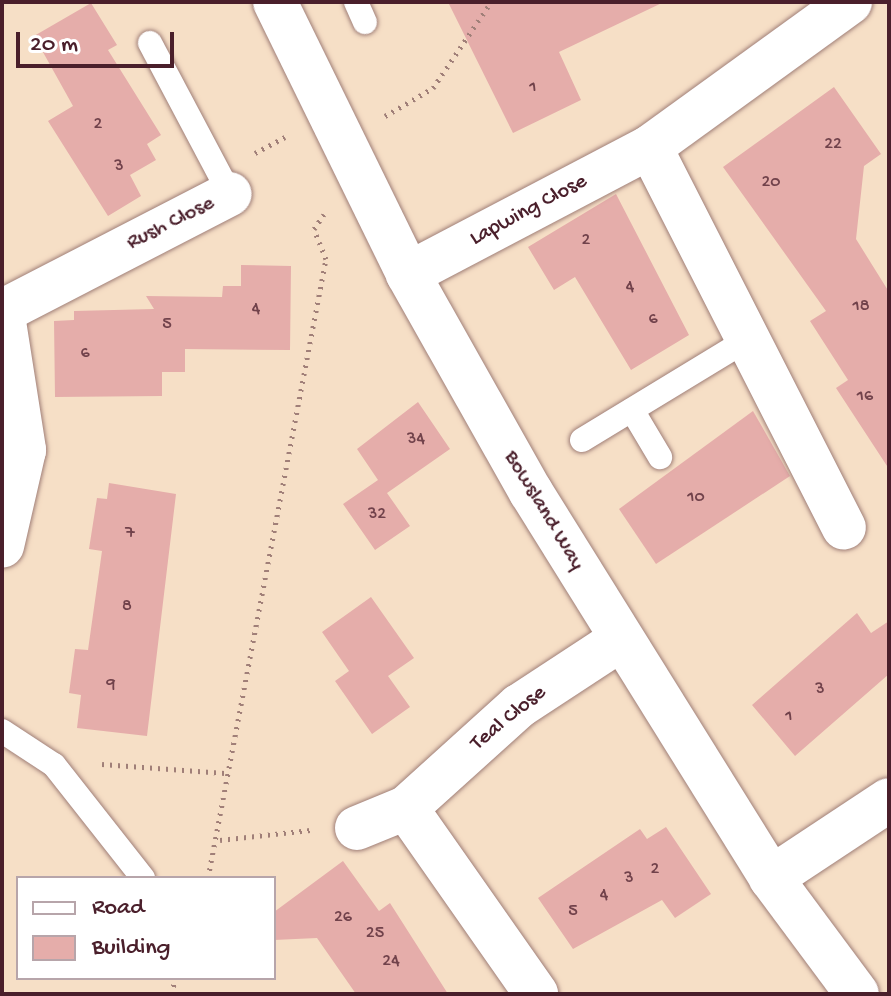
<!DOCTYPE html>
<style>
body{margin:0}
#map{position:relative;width:891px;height:996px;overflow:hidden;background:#f6dfc6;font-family:"Gochi Hand",sans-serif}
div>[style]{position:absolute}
.building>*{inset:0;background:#e5adaa}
.path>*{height:5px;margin-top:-2.5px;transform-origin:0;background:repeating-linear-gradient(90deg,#a07f78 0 2px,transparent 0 8px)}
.roads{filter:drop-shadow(0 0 2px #a07f78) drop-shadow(0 0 2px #a07f78)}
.service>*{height:24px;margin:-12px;padding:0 12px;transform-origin:12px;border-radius:12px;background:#fff}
.minor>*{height:44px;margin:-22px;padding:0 22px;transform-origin:22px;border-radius:22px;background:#fff}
.tertiary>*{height:44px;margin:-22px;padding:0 22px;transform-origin:22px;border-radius:22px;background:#fff}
span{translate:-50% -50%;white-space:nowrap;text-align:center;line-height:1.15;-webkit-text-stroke:8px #fff;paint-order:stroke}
.number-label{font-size:18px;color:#71424b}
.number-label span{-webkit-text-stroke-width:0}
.street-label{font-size:22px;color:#4a1f2b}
.frame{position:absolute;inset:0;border:4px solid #4a1f2b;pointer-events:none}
.legend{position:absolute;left:16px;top:876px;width:260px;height:104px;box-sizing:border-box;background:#fff;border:2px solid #b7a5aa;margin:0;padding:10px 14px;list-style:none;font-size:24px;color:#4a1f2b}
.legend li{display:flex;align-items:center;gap:16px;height:40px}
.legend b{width:40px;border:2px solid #b7a5aa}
.scale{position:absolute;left:16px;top:32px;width:158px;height:36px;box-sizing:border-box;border:4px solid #4a1f2b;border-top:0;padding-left:10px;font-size:24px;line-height:28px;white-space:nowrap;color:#4a1f2b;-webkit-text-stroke:6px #fff;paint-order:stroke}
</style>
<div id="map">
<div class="building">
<i style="clip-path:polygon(448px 2px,664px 2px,559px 52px,581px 100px,513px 133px)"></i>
<i style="clip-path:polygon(91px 3px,117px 45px,108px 50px,161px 135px,147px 144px,156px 160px,130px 175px,141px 196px,108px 216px,48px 121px,73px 106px,34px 36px)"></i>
<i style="clip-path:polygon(834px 87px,881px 154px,864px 166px,856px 239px,889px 292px,889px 469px,836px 388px,848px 380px,810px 321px,826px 311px,723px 167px)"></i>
<i style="clip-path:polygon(616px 194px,689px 335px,631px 370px,575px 277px,554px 290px,528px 247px)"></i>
<i style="clip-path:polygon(241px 265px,291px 266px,290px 350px,185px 349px,185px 372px,162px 372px,162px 396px,55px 397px,54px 321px,74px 320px,74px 311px,154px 309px,146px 296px,222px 297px,223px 286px,241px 286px)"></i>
<i style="clip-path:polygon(418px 402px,450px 449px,387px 493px,410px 526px,375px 550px,343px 504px,378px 480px,357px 449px)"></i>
<i style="clip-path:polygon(753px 411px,790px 476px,656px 564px,619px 509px)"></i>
<i style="clip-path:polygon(109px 483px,176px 494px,147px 736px,77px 728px,81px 695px,69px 693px,75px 649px,88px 650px,102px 551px,89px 549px,97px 498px,107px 499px)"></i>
<i style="clip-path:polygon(371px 597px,414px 658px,388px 676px,410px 707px,372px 734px,335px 681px,349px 671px,322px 632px)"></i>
<i style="clip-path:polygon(857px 613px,871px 633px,889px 621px,889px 674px,795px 756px,752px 705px)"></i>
<i style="clip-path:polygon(666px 827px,711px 894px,675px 918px,662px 900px,573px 949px,538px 898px,640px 829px,647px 839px)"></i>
<i style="clip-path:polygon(343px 861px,379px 911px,390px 903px,448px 994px,356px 994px,317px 938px,274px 940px,274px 912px)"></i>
</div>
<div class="path">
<i style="left:385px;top:116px;width:56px;rotate:-30.3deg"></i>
<i style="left:433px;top:88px;width:104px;rotate:-56deg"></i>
<i style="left:255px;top:153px;width:34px;rotate:-28deg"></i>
<i style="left:102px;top:764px;width:123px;rotate:4.2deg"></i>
<i style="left:220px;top:840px;width:91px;rotate:-6.3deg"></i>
<i style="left:208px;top:878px;width:630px;rotate:-79.21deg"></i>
<i style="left:326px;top:259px;width:32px;rotate:-112deg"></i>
<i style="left:314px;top:229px;width:18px;rotate:-56deg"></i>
<i style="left:171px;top:994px;width:17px;rotate:-73deg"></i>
</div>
<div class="roads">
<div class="service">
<i style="left:356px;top:2px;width:22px;rotate:66deg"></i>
<i style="left:150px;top:43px;width:171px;rotate:62.1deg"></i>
<i style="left:632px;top:410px;width:55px;rotate:59.2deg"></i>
<i style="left:582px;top:440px;width:194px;rotate:-31.3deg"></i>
<i style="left:2px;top:731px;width:62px;rotate:33.2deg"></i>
<i style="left:54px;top:765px;width:144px;rotate:51.8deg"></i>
</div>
<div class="minor">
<i style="left:650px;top:147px;width:427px;rotate:63deg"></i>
<i style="left:408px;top:274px;width:273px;rotate:-27.7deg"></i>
<i style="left:650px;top:147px;width:247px;rotate:-35.9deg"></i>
<i style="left:2px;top:309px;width:143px;rotate:81.1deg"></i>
<i style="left:24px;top:450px;width:98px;rotate:102.9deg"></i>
<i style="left:3px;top:311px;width:255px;rotate:-27.3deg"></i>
<i style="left:406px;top:808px;width:227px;rotate:55deg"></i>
<i style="left:357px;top:828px;width:53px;rotate:-22.2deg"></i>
<i style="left:406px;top:808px;width:152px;rotate:-42.1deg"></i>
<i style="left:519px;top:706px;width:121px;rotate:-33.2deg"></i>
<i style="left:771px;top:878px;width:141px;rotate:-33.5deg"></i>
</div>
<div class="tertiary">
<i style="left:275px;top:2px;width:303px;rotate:63.9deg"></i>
<i style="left:408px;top:274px;width:250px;rotate:60.6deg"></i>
<i style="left:531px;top:492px;width:455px;rotate:58.1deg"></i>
<i style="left:771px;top:878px;width:144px;rotate:53.4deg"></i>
</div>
</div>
<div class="number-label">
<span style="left:533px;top:88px">1</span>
<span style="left:98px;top:125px">2</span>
<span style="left:833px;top:145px">22</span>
<span style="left:119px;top:167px">3</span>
<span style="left:771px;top:183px">20</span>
<span style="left:586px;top:241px">2</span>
<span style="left:630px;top:288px">4</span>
<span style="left:861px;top:307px">18</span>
<span style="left:256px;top:310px">4</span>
<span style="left:653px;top:320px">6</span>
<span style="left:167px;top:325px">5</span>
<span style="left:85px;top:354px">6</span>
<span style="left:865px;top:397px">16</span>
<span style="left:416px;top:440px">34</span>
<span style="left:696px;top:498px">10</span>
<span style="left:377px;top:515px">32</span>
<span style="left:130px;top:534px">7</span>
<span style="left:127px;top:607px">8</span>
<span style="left:111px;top:685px">9</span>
<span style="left:820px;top:690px">3</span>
<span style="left:789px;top:717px">1</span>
<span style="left:655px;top:870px">2</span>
<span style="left:629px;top:879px">3</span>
<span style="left:604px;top:896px">4</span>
<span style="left:573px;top:912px">5</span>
<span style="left:343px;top:918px">26</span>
<span style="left:375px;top:934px">25</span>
<span style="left:391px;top:962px">24</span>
</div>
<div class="street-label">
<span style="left:529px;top:211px;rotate:-28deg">Lapwing Close</span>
<span style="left:171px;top:224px;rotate:-27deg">Rush Close</span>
<span style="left:543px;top:511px;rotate:59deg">Bowsland Way</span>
<span style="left:509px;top:719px;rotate:-39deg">Teal Close</span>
</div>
<div class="frame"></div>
<ul class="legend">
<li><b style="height:10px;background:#fff"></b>Road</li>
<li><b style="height:22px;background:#e5adaa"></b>Building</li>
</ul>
<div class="scale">20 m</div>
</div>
